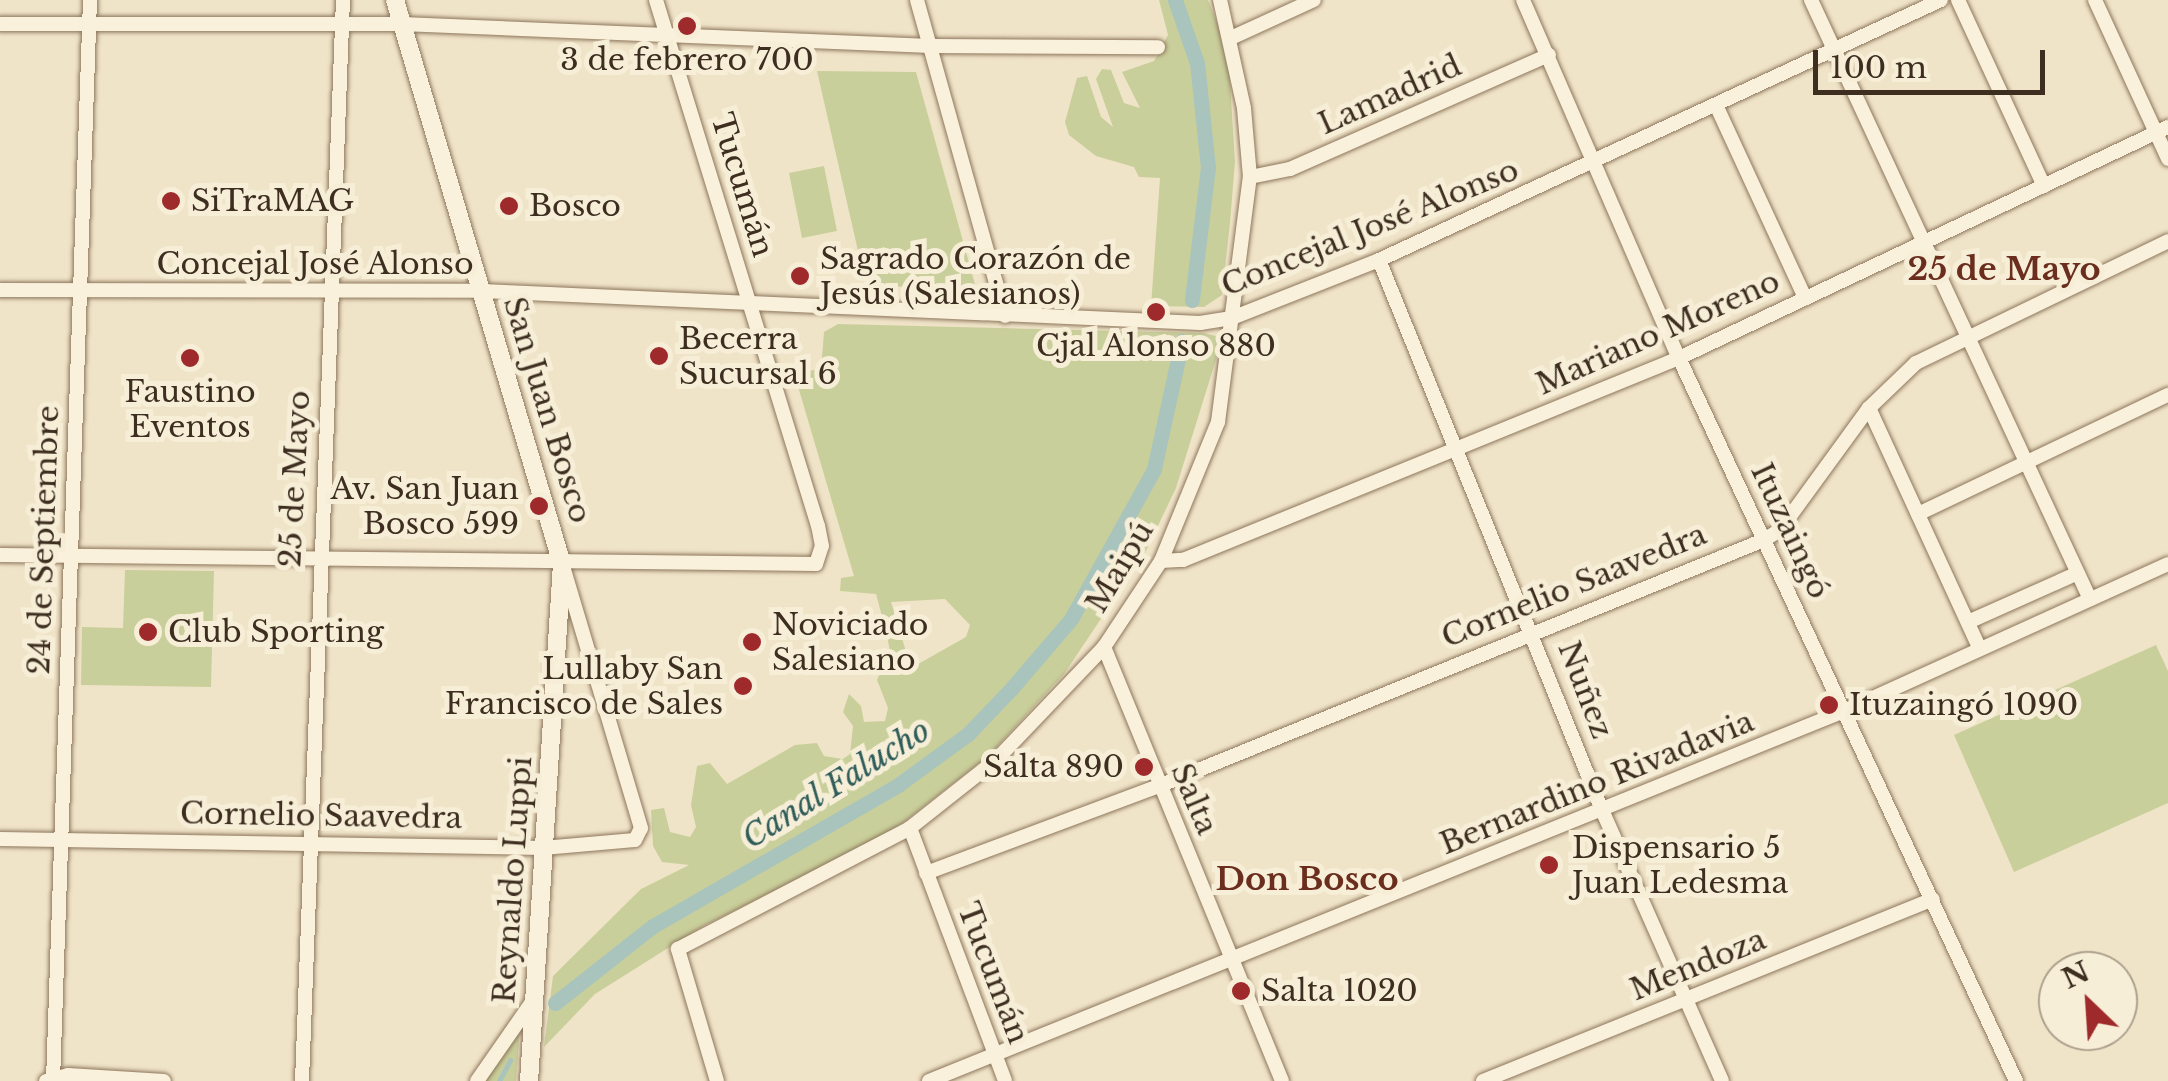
<!DOCTYPE html>
<meta charset="utf-8">
<style>
body{margin:0}
#map{position:relative;width:2168px;height:1081px;overflow:hidden;background:#f0e4c8;font-family:"Libre Baskerville",serif}
div>[style]{position:absolute}
.green>*{inset:0;background:#c9cf9b}
.stream>*{height:5px;margin:-2.5px;padding:0 2.5px;transform-origin:2.5px;border-radius:2.5px;background:#a9c4bc}
.canal>*{height:15px;margin:-7.5px;padding:0 7.5px;transform-origin:7.5px;border-radius:7.5px;background:#a9c4bc}
.roads{filter:drop-shadow(0 0 2px #8d765c) drop-shadow(0 0 2px #8d765c)}
.minor>*{height:14px;margin:-7px;padding:0 7px;transform-origin:7px;border-radius:7px;background:#faf1dc}
.tertiary>*{height:18px;margin:-9px;padding:0 9px;transform-origin:9px;border-radius:9px;background:#faf1dc}
.dots>*{width:28px;height:28px;translate:-50% -50%;box-sizing:border-box;border:5px solid #f7eed8;border-radius:50%}
span{translate:-50% -50%;white-space:nowrap;text-align:center;line-height:1.15;-webkit-text-stroke:10px #f7eed8;paint-order:stroke}
.poi-label{font-size:30px;color:#3d2e20}
.left{translate:0 -50%;text-align:left}
.right{translate:-100% -50%;text-align:right}
.street-label{font-size:30px;color:#3d2e20}
.neighbourhood-label{font-size:32px;color:#6b2e1e;font-weight:700}
.water-label{font-size:32px;color:#2f5d5a;font-style:italic}
.north{position:absolute;left:2038px;top:951px;width:100px;height:100px;box-sizing:border-box;background:#f7eed8;border:2px solid #ada18e;border-radius:50%;rotate:335deg;font-size:28px;font-weight:700;line-height:40px;text-align:center;color:#3d2e20}
.north::after{content:'';display:block;margin:auto;width:35px;height:45px;background:#9e2a2b;clip-path:polygon(50% 0,100% 100%,50% 72%,0 100%)}
.scale{position:absolute;left:1813px;top:50px;width:232px;height:45px;box-sizing:border-box;border:5px solid #3d2e20;border-top:0;padding-left:12px;font-size:30px;line-height:35px;white-space:nowrap;color:#3d2e20;-webkit-text-stroke:8px #f7eed8;paint-order:stroke}
</style>
<div id="map">
<div class="green">
<i style="clip-path:polygon(1159px 0,1208px 0,1228px 50px,1235px 162px,1230px 223px,1222px 295px,1204px 307px,1151px 306px,1160px 178px,1139px 177px,1134px 167px,1096px 156px,1069px 135px,1065px 122px,1077px 78px,1087px 76px,1101px 117px,1113px 127px,1096px 79px,1102px 69px,1111px 70px,1124px 103px,1140px 108px,1122px 72px,1154px 61px,1168px 35px)"></i>
<i style="clip-path:polygon(817px 71px,916px 72px,976px 288px,866px 286px)"></i>
<i style="clip-path:polygon(824px 166px,837px 231px,802px 238px,789px 173px)"></i>
<i style="clip-path:polygon(evenodd,838px 324px,1204px 333px,1216px 336px,1219px 350px,1176px 488px,1145px 553px,1064px 674px,989px 755px,886px 836px,703px 926px,595px 994px,544px 1047px,553px 976px,641px 889px,689px 865px,662px 862px,653px 846px,651px 810px,664px 808px,670px 832px,690px 837px,696px 827px,691px 805px,697px 766px,710px 763px,727px 784px,795px 745px,817px 743px,824px 756px,843px 759px,850px 754px,853px 726px,843px 712px,849px 694px,861px 706px,864px 722px,885px 721px,888px 708px,877px 680px,890px 651px,886px 631px,876px 594px,840px 591px,841px 578px,854px 576px,794px 373px,821px 369px,824px 332px,838px 324px,945px 599px,970px 625px,966px 637px,911px 668px,891px 602px,945px 599px)"></i>
<i style="clip-path:polygon(125px 570px,214px 571px,211px 687px,81px 685px,82px 627px,123px 628px)"></i>
<i style="clip-path:polygon(2156px 645px,2168px 671px,2168px 803px,2014px 872px,1954px 735px)"></i>
<i style="clip-path:polygon(520px 1026px,516px 1081px,485px 1081px)"></i>
</div>
<div class="stream">
<i style="left:499px;top:1081px;width:24px;rotate:-62deg"></i>
</div>
<div class="canal">
<i style="left:1175px;top:0;width:67px;rotate:70.8deg"></i>
<i style="left:1197px;top:63px;width:105px;rotate:84deg"></i>
<i style="left:1208px;top:167px;width:134px;rotate:96.9deg"></i>
<i style="left:555px;top:1003px;width:125px;rotate:-38.2deg"></i>
<i style="left:653px;top:926px;width:283px;rotate:-29.9deg"></i>
<i style="left:898px;top:785px;width:87px;rotate:-36.1deg"></i>
<i style="left:968px;top:734px;width:62px;rotate:-46.3deg"></i>
<i style="left:1011px;top:689px;width:92px;rotate:-49.4deg"></i>
<i style="left:1071px;top:619px;width:171px;rotate:-61deg"></i>
<i style="left:1154px;top:469px;width:131px;rotate:-77.7deg"></i>
</div>
<div class="roads">
<div class="minor">
<i style="left:917px;top:0;width:328px;rotate:74.4deg"></i>
<i style="left:1523px;top:0;width:391px;rotate:66.5deg"></i>
<i style="left:1679px;top:358px;width:798px;rotate:65.01deg"></i>
<i style="left:1811px;top:0;width:661px;rotate:65.03deg"></i>
<i style="left:1958px;top:0;width:205px;rotate:65.2deg"></i>
<i style="left:2095px;top:0;width:175px;rotate:65.3deg"></i>
<i style="left:0;top:24px;width:402px"></i>
<i style="left:402px;top:24px;width:529px;rotate:2.38deg"></i>
<i style="left:931px;top:46px;width:227px;rotate:0.3deg"></i>
<i style="left:1231px;top:38px;width:91px;rotate:-24.6deg"></i>
<i style="left:1716px;top:105px;width:213px;rotate:65.2deg"></i>
<i style="left:1250px;top:177px;width:41px;rotate:-11.3deg"></i>
<i style="left:1290px;top:169px;width:283px;rotate:-23.8deg"></i>
<i style="left:1379px;top:260px;width:593px;rotate:67.93deg"></i>
<i style="left:1602px;top:810px;width:296px;rotate:66.1deg"></i>
<i style="left:0;top:290px;width:482px;rotate:0.1deg"></i>
<i style="left:482px;top:291px;width:719px;rotate:2.55deg"></i>
<i style="left:1200px;top:323px;width:32px;rotate:-9deg"></i>
<i style="left:1232px;top:318px;width:158px;rotate:-21.5deg"></i>
<i style="left:1379px;top:260px;width:619px;rotate:-24.83deg"></i>
<i style="left:1869px;top:408px;width:265px;rotate:65.3deg"></i>
<i style="left:1918px;top:514px;width:277px;rotate:-25.5deg"></i>
<i style="left:0;top:555px;width:816px;rotate:0.63deg"></i>
<i style="left:816px;top:564px;width:19px;rotate:-72deg"></i>
<i style="left:822px;top:546px;width:20px;rotate:-101deg"></i>
<i style="left:818px;top:526px;width:550px;rotate:-107.12deg"></i>
<i style="left:1161px;top:561px;width:22px;rotate:-3deg"></i>
<i style="left:1183px;top:560px;width:536px;rotate:-22.16deg"></i>
<i style="left:1679px;top:358px;width:541px;rotate:-25.29deg"></i>
<i style="left:1968px;top:622px;width:120px;rotate:-24deg"></i>
<i style="left:1104px;top:647px;width:469px;rotate:67.7deg"></i>
<i style="left:910px;top:828px;width:270px;rotate:69.4deg"></i>
<i style="left:0;top:839px;width:543px;rotate:0.95deg"></i>
<i style="left:543px;top:848px;width:92px;rotate:-5deg"></i>
<i style="left:635px;top:840px;width:13px;rotate:-63deg"></i>
<i style="left:641px;top:828px;width:269px;rotate:-106.6deg"></i>
<i style="left:926px;top:873px;width:249px;rotate:-20.5deg"></i>
<i style="left:1159px;top:786px;width:653px;rotate:-22.13deg"></i>
<i style="left:1764px;top:540px;width:19px;rotate:-32deg"></i>
<i style="left:1780px;top:530px;width:151px;rotate:-53.9deg"></i>
<i style="left:1869px;top:408px;width:65px;rotate:-43.8deg"></i>
<i style="left:1916px;top:363px;width:280px;rotate:-25.8deg"></i>
<i style="left:46px;top:1081px;width:23px;rotate:-15deg"></i>
<i style="left:68px;top:1075px;width:96px;rotate:3.6deg"></i>
<i style="left:53px;top:1081px;width:1082px;rotate:-88.04deg"></i>
<i style="left:302px;top:1081px;width:1082px;rotate:-87.83deg"></i>
<i style="left:477px;top:1081px;width:96px;rotate:-55.2deg"></i>
<i style="left:717px;top:1081px;width:138px;rotate:-106.5deg"></i>
<i style="left:678px;top:949px;width:262px;rotate:-27.5deg"></i>
<i style="left:910px;top:828px;width:111px;rotate:-38.4deg"></i>
<i style="left:997px;top:759px;width:155px;rotate:-46.3deg"></i>
<i style="left:1104px;top:647px;width:103px;rotate:-56.5deg"></i>
<i style="left:1161px;top:561px;width:150px;rotate:-67.7deg"></i>
<i style="left:1218px;top:422px;width:247px;rotate:-82.6deg"></i>
<i style="left:1250px;top:177px;width:69px;rotate:-95deg"></i>
<i style="left:1244px;top:108px;width:111px;rotate:-102.5deg"></i>
<i style="left:929px;top:1081px;width:985px;rotate:-22.01deg"></i>
<i style="left:1842px;top:712px;width:358px;rotate:-24.4deg"></i>
<i style="left:1483px;top:1081px;width:485px;rotate:-22deg"></i>
</div>
<div class="tertiary">
<i style="left:395px;top:0;width:588px;rotate:73.51deg"></i>
<i style="left:562px;top:564px;width:518px;rotate:93.65deg"></i>
</div>
</div>
<div class="dots">
<i style="left:687px;top:26px;background:#9e2a2b"></i>
<i style="left:171px;top:201px;background:#9e2a2b"></i>
<i style="left:509px;top:206px;background:#9e2a2b"></i>
<i style="left:800px;top:276px;background:#9e2a2b"></i>
<i style="left:1156px;top:312px;background:#9e2a2b"></i>
<i style="left:659px;top:356px;background:#9e2a2b"></i>
<i style="left:190px;top:358px;background:#9e2a2b"></i>
<i style="left:539px;top:506px;background:#9e2a2b"></i>
<i style="left:148px;top:632px;background:#9e2a2b"></i>
<i style="left:752px;top:642px;background:#9e2a2b"></i>
<i style="left:743px;top:686px;background:#9e2a2b"></i>
<i style="left:1829px;top:705px;background:#9e2a2b"></i>
<i style="left:1144px;top:767px;background:#9e2a2b"></i>
<i style="left:1549px;top:865px;background:#9e2a2b"></i>
<i style="left:1241px;top:991px;background:#9e2a2b"></i>
</div>
<div class="poi-label">
<span style="left:687px;top:60px">3 de febrero 700</span>
<span class="left" style="left:191px;top:201px">SiTraMAG</span>
<span class="left" style="left:529px;top:206px">Bosco</span>
<span class="left" style="left:820px;top:276px">Sagrado Corazón de<br>Jesús (Salesianos)</span>
<span class="left" style="left:679px;top:356px">Becerra<br>Sucursal 6</span>
<span style="left:1156px;top:346px">Cjal Alonso 880</span>
<span style="left:190px;top:409px">Faustino<br>Eventos</span>
<span class="right" style="left:519px;top:506px">Av. San Juan<br>Bosco 599</span>
<span class="left" style="left:772px;top:642px">Noviciado<br>Salesiano</span>
<span class="left" style="left:168px;top:632px">Club Sporting</span>
<span class="right" style="left:723px;top:686px">Lullaby San<br>Francisco de Sales</span>
<span class="left" style="left:1849px;top:705px">Ituzaingó 1090</span>
<span class="right" style="left:1124px;top:767px">Salta 890</span>
<span class="left" style="left:1572px;top:865px">Dispensario 5<br>Juan Ledesma</span>
<span class="left" style="left:1261px;top:991px">Salta 1020</span>
</div>
<div class="street-label">
<span style="left:1390px;top:95px;rotate:-24deg">Lamadrid</span>
<span style="left:742px;top:185px;rotate:73deg">Tucumán</span>
<span style="left:1370px;top:228px;rotate:-22deg">Concejal José Alonso</span>
<span style="left:315px;top:264px">Concejal José Alonso</span>
<span style="left:1658px;top:333px;rotate:-24deg">Mariano Moreno</span>
<span style="left:547px;top:410px;rotate:73deg">San Juan Bosco</span>
<span style="left:295px;top:479px;rotate:-87deg">25 de Mayo</span>
<span style="left:1790px;top:531px;rotate:65deg">Ituzaingó</span>
<span style="left:44px;top:540px;rotate:-88deg">24 de Septiembre</span>
<span style="left:1120px;top:567px;rotate:-59deg">Maipú</span>
<span style="left:1574px;top:586px;rotate:-22deg">Cornelio Saavedra</span>
<span style="left:1585px;top:690px;rotate:69deg">Nuñez</span>
<span style="left:1597px;top:783px;rotate:-22deg">Bernardino Rivadavia</span>
<span style="left:1194px;top:799px;rotate:67deg">Salta</span>
<span style="left:321px;top:816px;rotate:1deg">Cornelio Saavedra</span>
<span style="left:513px;top:880px;rotate:-86deg">Reynaldo Luppi</span>
<span style="left:1698px;top:965px;rotate:-22deg">Mendoza</span>
<span style="left:993px;top:973px;rotate:69deg">Tucumán</span>
</div>
<div class="neighbourhood-label">
<span style="left:2004px;top:269px">25 de Mayo</span>
<span style="left:1307px;top:879px">Don Bosco</span>
</div>
<div class="water-label">
<span style="left:836px;top:784px;rotate:-32deg">Canal Falucho</span>
</div>
<div class="north">N</div>
<div class="scale">100 m</div>
</div>
